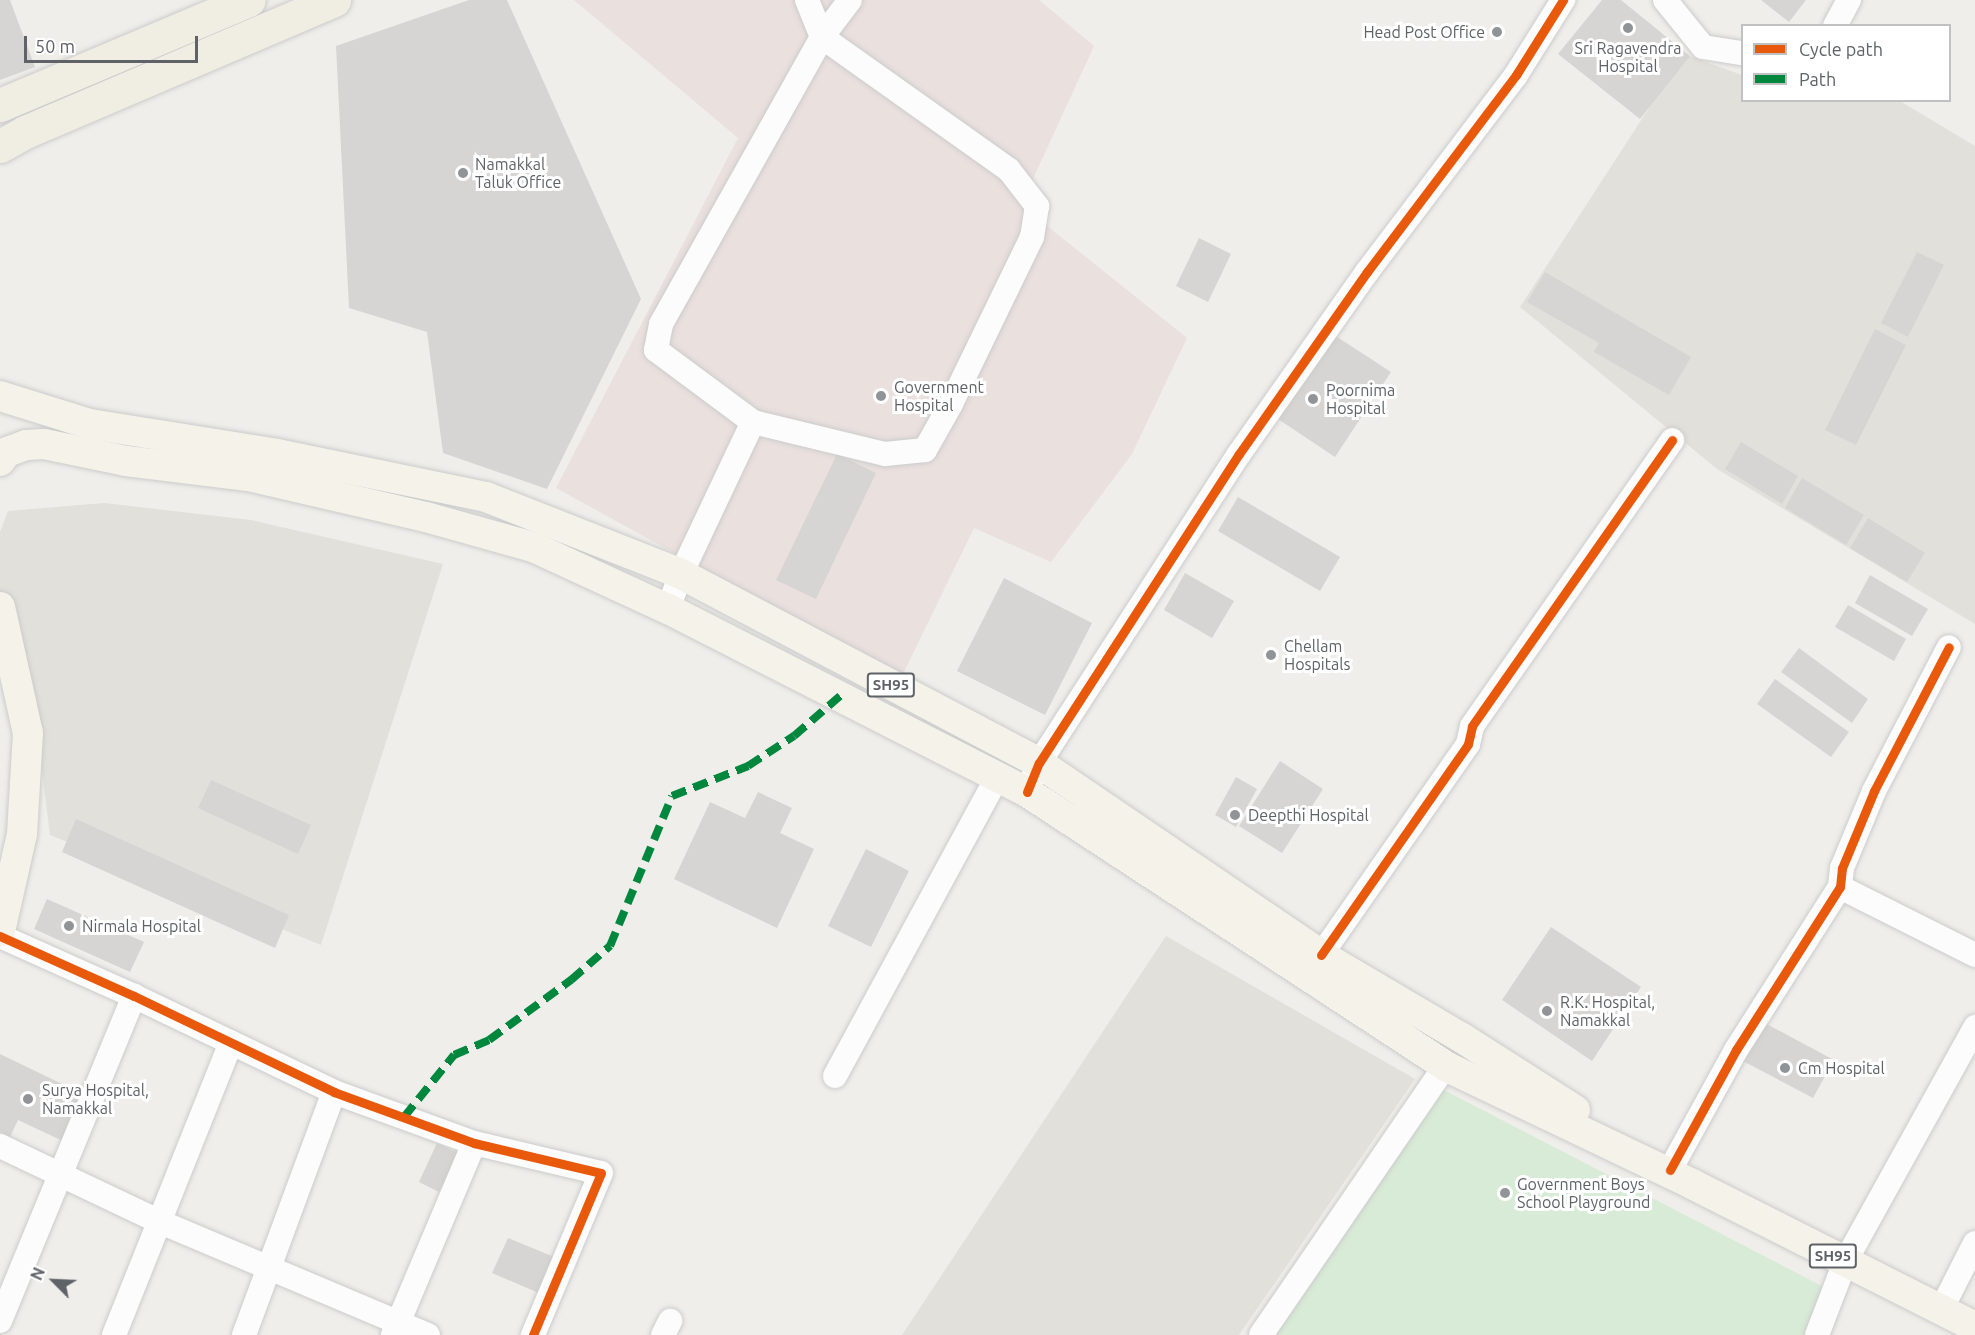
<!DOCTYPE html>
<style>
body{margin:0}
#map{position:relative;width:1975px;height:1335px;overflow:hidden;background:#efeeea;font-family:Ubuntu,sans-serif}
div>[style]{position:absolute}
.education>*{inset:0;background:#e2e0da}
.medical>*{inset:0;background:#eae0de}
.green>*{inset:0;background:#d8ebd6}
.building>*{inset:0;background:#d6d5d3}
.roads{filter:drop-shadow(0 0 2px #cbcccc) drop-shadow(0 0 2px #cbcccc)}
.minor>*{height:24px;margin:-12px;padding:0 12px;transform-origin:12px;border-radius:12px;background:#fdfcfc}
.major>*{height:30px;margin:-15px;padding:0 15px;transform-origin:15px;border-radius:15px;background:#f4f2e9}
.highway>*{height:33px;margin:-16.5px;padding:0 16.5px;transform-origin:16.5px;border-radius:16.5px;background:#f0ede3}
.quiet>*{height:8px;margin-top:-4px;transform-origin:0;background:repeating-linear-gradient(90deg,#00873e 0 15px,transparent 0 23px)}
.cycleway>*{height:9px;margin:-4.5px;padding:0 4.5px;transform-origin:4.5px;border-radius:4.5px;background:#e8590c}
.dots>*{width:16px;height:16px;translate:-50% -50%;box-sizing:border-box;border:3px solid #fff;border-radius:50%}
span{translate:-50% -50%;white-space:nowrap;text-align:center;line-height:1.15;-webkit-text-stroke:6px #fff;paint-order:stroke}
.shield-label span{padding:2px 4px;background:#fff;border:2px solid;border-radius:4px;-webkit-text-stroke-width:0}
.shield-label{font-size:15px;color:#5f6368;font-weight:700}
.poi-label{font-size:16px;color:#5f6368}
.right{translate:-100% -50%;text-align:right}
.left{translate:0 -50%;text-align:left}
.legend{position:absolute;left:1741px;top:24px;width:210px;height:78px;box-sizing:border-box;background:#fff;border:2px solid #bfc1c3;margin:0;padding:8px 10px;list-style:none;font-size:18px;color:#5f6368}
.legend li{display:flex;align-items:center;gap:12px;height:30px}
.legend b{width:30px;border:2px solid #bfc1c3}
.north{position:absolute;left:24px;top:1251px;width:60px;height:60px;-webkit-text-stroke:4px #fff;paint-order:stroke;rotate:294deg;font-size:16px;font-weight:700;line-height:24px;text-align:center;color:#5f6368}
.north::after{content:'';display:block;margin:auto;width:21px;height:27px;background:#5f6368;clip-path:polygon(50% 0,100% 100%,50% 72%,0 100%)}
.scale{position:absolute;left:24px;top:36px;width:174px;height:27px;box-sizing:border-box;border:3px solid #5f6368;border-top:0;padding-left:8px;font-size:18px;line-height:21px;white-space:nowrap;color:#5f6368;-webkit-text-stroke:4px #fff;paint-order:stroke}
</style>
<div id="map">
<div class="education">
<i style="clip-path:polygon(1684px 54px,1742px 75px,1742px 100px,1900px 101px,1975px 146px,1975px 624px,1717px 469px,1520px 307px)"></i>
<i style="clip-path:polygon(104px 503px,251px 520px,443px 564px,321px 945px,50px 835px,32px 693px,0 594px,0 532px,8px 511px)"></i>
<i style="clip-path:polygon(1166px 936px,1415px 1079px,1239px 1335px,902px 1335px)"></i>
</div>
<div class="medical">
<i style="clip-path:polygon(574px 0,1039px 0,1094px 46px,1021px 205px,1187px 338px,1132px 454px,1051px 562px,974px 528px,901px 678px,556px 488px,738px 138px)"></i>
</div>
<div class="green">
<i style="clip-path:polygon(1438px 1087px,1845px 1298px,1828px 1335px,1272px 1335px)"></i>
</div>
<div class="building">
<i style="clip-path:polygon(0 0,10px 0,35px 67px,0 80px)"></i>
<i style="clip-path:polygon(469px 0,507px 0,641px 299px,547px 489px,443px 453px,427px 332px,349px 308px,336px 46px)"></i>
<i style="clip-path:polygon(1602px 0,1621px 0,1690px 56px,1640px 119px,1558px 54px)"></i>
<i style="clip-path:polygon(1761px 0,1806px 0,1789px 22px)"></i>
<i style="clip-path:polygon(1199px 238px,1231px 254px,1208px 302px,1176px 286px)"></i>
<i style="clip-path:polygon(1917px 252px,1944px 265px,1908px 337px,1881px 323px)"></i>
<i style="clip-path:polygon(1545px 272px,1691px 357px,1669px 395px,1594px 352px,1599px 343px,1527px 302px)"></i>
<i style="clip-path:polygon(1875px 329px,1906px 345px,1856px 445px,1825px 430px)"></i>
<i style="clip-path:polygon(1331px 333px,1391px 372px,1335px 457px,1275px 417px)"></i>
<i style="clip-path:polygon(1741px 442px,1798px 476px,1782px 504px,1725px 469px)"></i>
<i style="clip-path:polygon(837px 454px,876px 473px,816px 599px,776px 580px)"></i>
<i style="clip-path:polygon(1802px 478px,1864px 515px,1846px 545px,1785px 508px)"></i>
<i style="clip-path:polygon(1238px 497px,1340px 557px,1320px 591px,1218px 531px)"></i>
<i style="clip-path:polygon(1868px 518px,1925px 553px,1907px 582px,1850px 548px)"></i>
<i style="clip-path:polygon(1185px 573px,1234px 601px,1212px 638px,1164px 610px)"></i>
<i style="clip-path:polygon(1870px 575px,1928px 609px,1912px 636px,1855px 603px)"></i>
<i style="clip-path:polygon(1004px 578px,1092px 623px,1045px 715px,957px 671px)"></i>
<i style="clip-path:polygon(1848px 605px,1906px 639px,1894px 661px,1835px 627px)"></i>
<i style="clip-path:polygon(1799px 648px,1868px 699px,1852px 723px,1781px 672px)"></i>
<i style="clip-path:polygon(1775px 679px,1849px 732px,1831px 757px,1757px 704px)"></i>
<i style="clip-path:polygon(1280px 761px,1323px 789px,1282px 853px,1239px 826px)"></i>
<i style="clip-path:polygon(1236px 777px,1257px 789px,1236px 827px,1215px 815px)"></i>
<i style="clip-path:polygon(211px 780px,311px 825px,298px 854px,198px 808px)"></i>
<i style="clip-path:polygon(758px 792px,792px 808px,780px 833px,814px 849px,777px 928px,674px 879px,710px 802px,745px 818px)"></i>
<i style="clip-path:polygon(76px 819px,289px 915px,275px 948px,62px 852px)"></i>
<i style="clip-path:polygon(866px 849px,909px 871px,871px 947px,828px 926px)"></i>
<i style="clip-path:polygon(47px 899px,144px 942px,130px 972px,34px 929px)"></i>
<i style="clip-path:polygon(1551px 927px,1641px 987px,1592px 1061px,1502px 1000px)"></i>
<i style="clip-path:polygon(1761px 1021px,1834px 1060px,1813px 1098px,1741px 1060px)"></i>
<i style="clip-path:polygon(0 1054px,87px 1096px,65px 1142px,18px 1120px,10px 1137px,0 1132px)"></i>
<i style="clip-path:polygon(437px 1143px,458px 1153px,439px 1192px,419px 1182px)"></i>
<i style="clip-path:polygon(508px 1238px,564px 1261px,548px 1297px,492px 1273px)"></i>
</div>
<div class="roads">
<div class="minor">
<i style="left:807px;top:0;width:40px;rotate:68deg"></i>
<i style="left:822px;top:37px;width:229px;rotate:35.4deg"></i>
<i style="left:1009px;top:170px;width:46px;rotate:52.1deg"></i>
<i style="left:1037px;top:206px;width:31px;rotate:99deg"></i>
<i style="left:1032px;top:237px;width:186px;rotate:115.9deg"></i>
<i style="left:951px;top:404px;width:53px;rotate:119.5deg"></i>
<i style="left:925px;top:450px;width:40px;rotate:174.3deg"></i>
<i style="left:885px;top:454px;width:136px;rotate:-166.4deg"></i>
<i style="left:753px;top:422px;width:121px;rotate:-143.4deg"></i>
<i style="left:656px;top:350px;width:26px;rotate:-79deg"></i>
<i style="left:661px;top:324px;width:329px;rotate:-60.7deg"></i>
<i style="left:822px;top:37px;width:46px;rotate:-52.9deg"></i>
<i style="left:1665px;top:0;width:60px;rotate:51deg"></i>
<i style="left:1703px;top:47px;width:39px;rotate:9deg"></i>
<i style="left:1835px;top:26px;width:30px;rotate:-62deg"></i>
<i style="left:668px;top:609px;width:37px;rotate:-70deg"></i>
<i style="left:681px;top:574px;width:168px;rotate:-64.7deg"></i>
<i style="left:1027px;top:792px;width:31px;rotate:-68deg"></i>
<i style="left:1039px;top:763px;width:368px;rotate:-57.1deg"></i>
<i style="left:1239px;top:454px;width:223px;rotate:-54.9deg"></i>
<i style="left:1367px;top:272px;width:247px;rotate:-52.9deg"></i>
<i style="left:1516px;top:75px;width:89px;rotate:-57.9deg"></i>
<i style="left:1840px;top:887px;width:151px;rotate:26.7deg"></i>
<i style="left:0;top:936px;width:147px;rotate:24.1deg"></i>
<i style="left:134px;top:996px;width:222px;rotate:25.6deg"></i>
<i style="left:334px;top:1092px;width:149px;rotate:20deg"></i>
<i style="left:474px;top:1143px;width:130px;rotate:13.3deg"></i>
<i style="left:601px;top:1173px;width:176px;rotate:112.8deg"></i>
<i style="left:1321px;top:955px;width:257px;rotate:-55.1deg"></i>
<i style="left:1468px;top:744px;width:18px;rotate:-77deg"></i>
<i style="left:1472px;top:726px;width:349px;rotate:-55deg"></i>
<i style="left:835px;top:1076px;width:341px;rotate:-61.5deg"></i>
<i style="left:0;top:1146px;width:175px;rotate:25.4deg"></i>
<i style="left:158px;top:1221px;width:293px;rotate:22.9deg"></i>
<i style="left:1670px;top:1170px;width:137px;rotate:-61.2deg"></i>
<i style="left:1736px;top:1050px;width:193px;rotate:-57.5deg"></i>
<i style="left:1840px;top:887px;width:19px;rotate:-84deg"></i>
<i style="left:1842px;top:868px;width:83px;rotate:-67.4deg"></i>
<i style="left:1874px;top:791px;width:162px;rotate:-62.5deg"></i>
<i style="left:1941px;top:1310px;width:75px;rotate:-63.1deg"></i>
<i style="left:0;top:1321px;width:352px;rotate:-67.6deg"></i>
<i style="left:114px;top:1335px;width:315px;rotate:-68.2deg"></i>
<i style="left:244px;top:1335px;width:259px;rotate:-69.7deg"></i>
<i style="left:393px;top:1335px;width:208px;rotate:-67.1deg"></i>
<i style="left:663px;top:1335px;width:16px;rotate:-63deg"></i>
<i style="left:1261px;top:1335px;width:326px;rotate:-55.6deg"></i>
<i style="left:1817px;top:1335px;width:78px;rotate:-69deg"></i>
<i style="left:1845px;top:1262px;width:269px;rotate:-61deg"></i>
</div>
<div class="major">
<i style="left:0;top:396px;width:94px;rotate:17.3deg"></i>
<i style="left:90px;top:424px;width:189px;rotate:9.1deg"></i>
<i style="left:277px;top:454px;width:213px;rotate:11.6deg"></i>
<i style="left:486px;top:497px;width:210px;rotate:21.5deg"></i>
<i style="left:681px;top:574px;width:405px;rotate:27.8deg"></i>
<i style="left:1039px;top:763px;width:341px;rotate:34.2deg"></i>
<i style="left:1321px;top:955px;width:164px;rotate:30.5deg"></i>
<i style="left:1462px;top:1038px;width:134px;rotate:32.5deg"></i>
<i style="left:0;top:461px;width:11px;rotate:-52deg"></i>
<i style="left:7px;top:452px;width:20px;rotate:-20deg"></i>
<i style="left:26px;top:445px;width:18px;rotate:-3deg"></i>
<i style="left:44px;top:444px;width:84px;rotate:11.7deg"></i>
<i style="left:126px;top:461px;width:123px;rotate:7deg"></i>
<i style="left:248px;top:476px;width:183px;rotate:13deg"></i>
<i style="left:426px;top:517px;width:111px;rotate:15.7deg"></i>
<i style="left:533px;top:547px;width:149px;rotate:24.7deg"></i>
<i style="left:668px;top:609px;width:403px;rotate:27deg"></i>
<i style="left:1027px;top:792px;width:500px;rotate:33.2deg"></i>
<i style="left:1445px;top:1066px;width:274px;rotate:25.5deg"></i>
<i style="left:1692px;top:1184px;width:317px;rotate:26.8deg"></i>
<i style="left:0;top:607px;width:129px;rotate:77.5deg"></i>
<i style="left:28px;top:733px;width:101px;rotate:93.4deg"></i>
<i style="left:22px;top:834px;width:100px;rotate:102.7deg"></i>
</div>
<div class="highway">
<i style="left:0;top:105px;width:270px;rotate:-22.9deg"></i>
<i style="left:0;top:146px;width:29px;rotate:-29deg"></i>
<i style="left:25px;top:132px;width:336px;rotate:-23.1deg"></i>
</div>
</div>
<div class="quiet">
<i style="left:404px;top:1117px;width:80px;rotate:-51.1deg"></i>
<i style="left:454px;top:1055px;width:38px;rotate:-23deg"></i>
<i style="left:489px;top:1040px;width:102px;rotate:-36.2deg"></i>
<i style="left:571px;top:980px;width:52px;rotate:-41.1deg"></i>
<i style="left:610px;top:946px;width:162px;rotate:-67.5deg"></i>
<i style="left:672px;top:796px;width:82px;rotate:-21.5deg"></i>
<i style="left:748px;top:766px;width:55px;rotate:-33.1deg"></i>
<i style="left:794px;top:736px;width:61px;rotate:-41deg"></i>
</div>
<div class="cycleway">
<i style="left:1027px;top:792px;width:31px;rotate:-68deg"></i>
<i style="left:1039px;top:763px;width:368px;rotate:-57.1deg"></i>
<i style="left:1239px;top:454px;width:223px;rotate:-54.9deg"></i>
<i style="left:1367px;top:272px;width:247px;rotate:-52.9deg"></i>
<i style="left:1516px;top:75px;width:89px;rotate:-57.9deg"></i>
<i style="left:0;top:936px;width:147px;rotate:24.1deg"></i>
<i style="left:134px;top:996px;width:222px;rotate:25.6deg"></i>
<i style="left:334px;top:1092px;width:149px;rotate:20deg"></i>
<i style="left:474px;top:1143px;width:130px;rotate:13.3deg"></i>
<i style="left:601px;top:1173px;width:176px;rotate:112.8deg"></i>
<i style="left:1321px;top:955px;width:257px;rotate:-55.1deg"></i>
<i style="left:1468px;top:744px;width:18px;rotate:-77deg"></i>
<i style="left:1472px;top:726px;width:349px;rotate:-55deg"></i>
<i style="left:1670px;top:1170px;width:137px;rotate:-61.2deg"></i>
<i style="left:1736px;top:1050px;width:193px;rotate:-57.5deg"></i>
<i style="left:1840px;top:887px;width:19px;rotate:-84deg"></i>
<i style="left:1842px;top:868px;width:83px;rotate:-67.4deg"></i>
<i style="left:1874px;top:791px;width:162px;rotate:-62.5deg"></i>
</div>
<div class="dots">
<i style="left:1628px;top:28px;background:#919496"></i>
<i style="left:1497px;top:32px;background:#919496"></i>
<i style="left:463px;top:173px;background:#919496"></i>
<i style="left:881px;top:396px;background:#919496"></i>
<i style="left:1313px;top:399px;background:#919496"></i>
<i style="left:1271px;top:655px;background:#919496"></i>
<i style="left:1235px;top:815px;background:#919496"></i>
<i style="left:69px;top:926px;background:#919496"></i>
<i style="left:1547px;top:1011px;background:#919496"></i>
<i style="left:1785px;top:1068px;background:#919496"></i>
<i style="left:28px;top:1099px;background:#919496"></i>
<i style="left:1505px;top:1193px;background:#919496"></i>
</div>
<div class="shield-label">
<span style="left:891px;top:685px">SH95</span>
<span style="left:1833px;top:1256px">SH95</span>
</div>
<div class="poi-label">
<span class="right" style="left:1485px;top:32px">Head Post Office</span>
<span style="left:1628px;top:57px">Sri Ragavendra<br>Hospital</span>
<span class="left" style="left:475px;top:173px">Namakkal<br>Taluk Office</span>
<span class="left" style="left:894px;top:396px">Government<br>Hospital</span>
<span class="left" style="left:1326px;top:399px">Poornima<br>Hospital</span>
<span class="left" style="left:1284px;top:655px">Chellam<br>Hospitals</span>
<span class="left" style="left:1248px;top:815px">Deepthi Hospital</span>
<span class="left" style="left:82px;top:926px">Nirmala Hospital</span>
<span class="left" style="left:1560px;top:1011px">R.K. Hospital,<br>Namakkal</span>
<span class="left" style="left:1798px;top:1068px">Cm Hospital</span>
<span class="left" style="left:42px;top:1099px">Surya Hospital,<br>Namakkal</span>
<span class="left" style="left:1517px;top:1193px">Government Boys<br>School Playground</span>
</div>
<ul class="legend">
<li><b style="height:8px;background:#e8590c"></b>Cycle path</li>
<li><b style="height:8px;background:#00873e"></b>Path</li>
</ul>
<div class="north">N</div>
<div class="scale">50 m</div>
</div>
